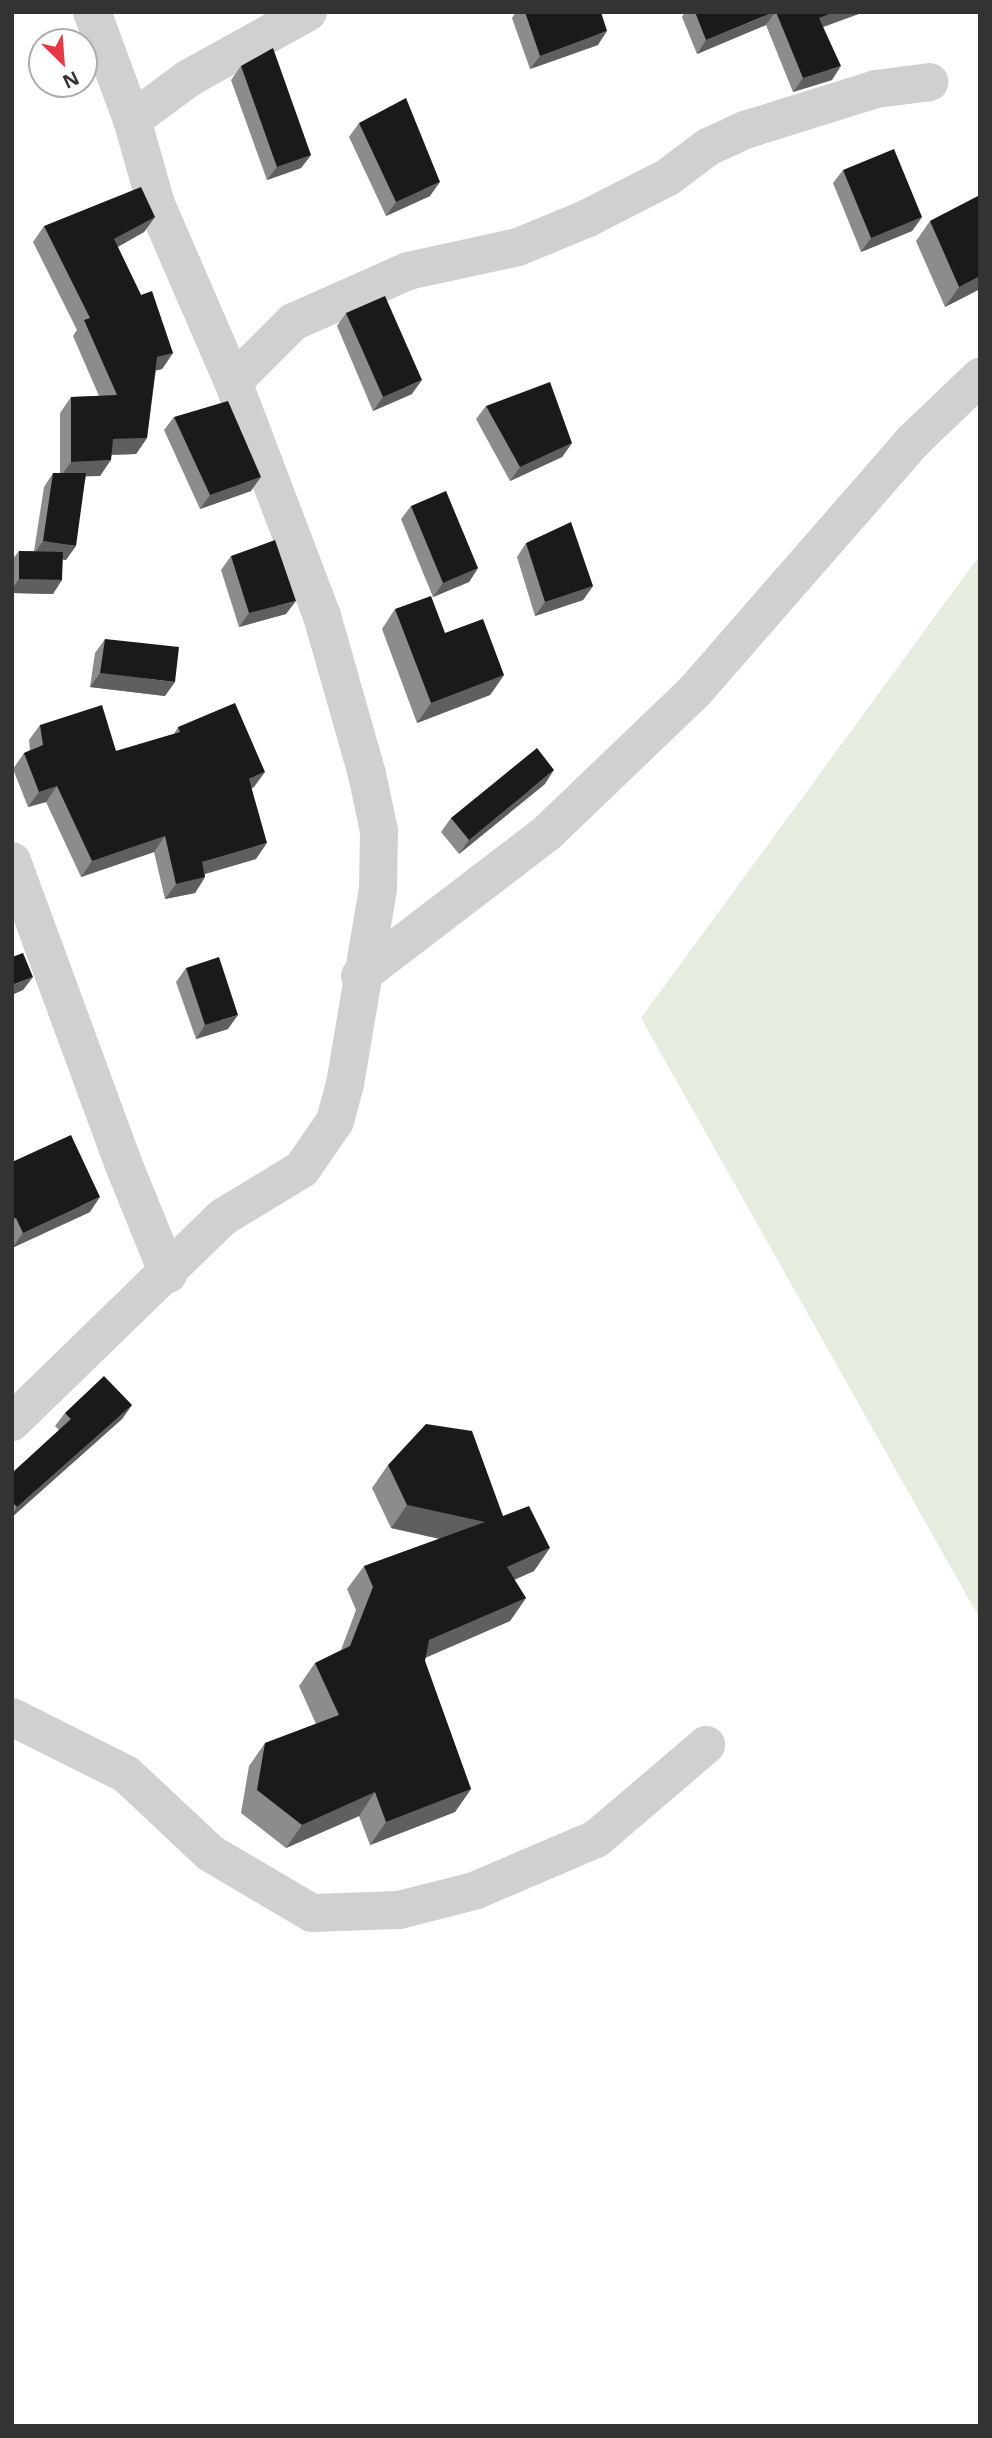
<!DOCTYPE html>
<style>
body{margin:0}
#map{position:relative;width:992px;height:2438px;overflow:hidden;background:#fff;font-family:"Noto Sans",sans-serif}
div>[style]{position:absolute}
.green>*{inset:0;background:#e6ecdf}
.minor>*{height:38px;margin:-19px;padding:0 19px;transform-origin:19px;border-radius:19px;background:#d0d0d0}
.wall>*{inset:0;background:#8c8c8c}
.shaded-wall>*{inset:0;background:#5f5f5f}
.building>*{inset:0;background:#1a1a1a}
span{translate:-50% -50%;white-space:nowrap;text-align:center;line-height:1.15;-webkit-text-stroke:7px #fff;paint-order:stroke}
.frame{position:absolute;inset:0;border:14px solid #333;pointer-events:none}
.north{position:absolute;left:28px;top:28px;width:70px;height:70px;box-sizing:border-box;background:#fff;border:2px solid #adadad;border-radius:50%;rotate:155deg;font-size:19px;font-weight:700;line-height:28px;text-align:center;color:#333}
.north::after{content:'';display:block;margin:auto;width:24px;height:32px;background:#e63946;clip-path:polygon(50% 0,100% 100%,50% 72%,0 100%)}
</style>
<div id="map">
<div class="green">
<i style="clip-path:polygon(980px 555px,980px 1619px,641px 1018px)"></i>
</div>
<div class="minor">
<i style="left:132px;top:120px;width:71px;rotate:-36.4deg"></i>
<i style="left:189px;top:78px;width:136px;rotate:-29deg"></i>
<i style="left:233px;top:382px;width:85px;rotate:-45deg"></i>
<i style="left:293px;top:322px;width:126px;rotate:-23.9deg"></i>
<i style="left:408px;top:271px;width:113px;rotate:-12.3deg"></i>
<i style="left:518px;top:247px;width:74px;rotate:-22.4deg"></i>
<i style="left:586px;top:219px;width:92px;rotate:-27.1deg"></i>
<i style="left:668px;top:177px;width:50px;rotate:-36.9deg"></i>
<i style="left:708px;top:147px;width:41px;rotate:-24.7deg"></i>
<i style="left:745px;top:130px;width:137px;rotate:-17.4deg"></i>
<i style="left:876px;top:89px;width:54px;rotate:-7.4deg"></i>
<i style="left:12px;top:861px;width:322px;rotate:69.8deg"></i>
<i style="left:123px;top:1163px;width:120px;rotate:67.9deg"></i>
<i style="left:360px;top:976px;width:235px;rotate:-37.4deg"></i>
<i style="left:547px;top:833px;width:205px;rotate:-43.8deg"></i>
<i style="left:695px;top:691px;width:332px;rotate:-48.9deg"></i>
<i style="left:913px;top:441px;width:93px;rotate:-43.7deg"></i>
<i style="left:12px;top:1422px;width:294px;rotate:-44.2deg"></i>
<i style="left:223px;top:1217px;width:92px;rotate:-31.3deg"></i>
<i style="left:302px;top:1169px;width:58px;rotate:-55.5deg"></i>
<i style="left:335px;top:1121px;width:38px;rotate:-75deg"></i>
<i style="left:345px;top:1084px;width:198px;rotate:-80.4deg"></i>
<i style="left:378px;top:889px;width:58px;rotate:-89deg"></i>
<i style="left:379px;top:831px;width:58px;rotate:-101.9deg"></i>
<i style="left:367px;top:774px;width:164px;rotate:-105.9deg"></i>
<i style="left:322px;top:616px;width:250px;rotate:-110.8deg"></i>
<i style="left:233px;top:382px;width:194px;rotate:-113.4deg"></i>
<i style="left:156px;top:204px;width:87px;rotate:-105.9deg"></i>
<i style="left:132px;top:120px;width:115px;rotate:-110.3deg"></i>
<i style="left:12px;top:1717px;width:127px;rotate:26.6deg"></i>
<i style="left:126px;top:1774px;width:115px;rotate:43.2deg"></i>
<i style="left:210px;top:1853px;width:118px;rotate:30.5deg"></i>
<i style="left:312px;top:1913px;width:87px;rotate:-2deg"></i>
<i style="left:399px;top:1910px;width:77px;rotate:-14.2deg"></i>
<i style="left:474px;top:1891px;width:133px;rotate:-23.1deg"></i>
<i style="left:596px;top:1839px;width:145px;rotate:-40.5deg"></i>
</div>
<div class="wall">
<i style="clip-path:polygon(516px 12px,601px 12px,598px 45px,530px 69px,512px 18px)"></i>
<i style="clip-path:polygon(685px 12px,864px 12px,823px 27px,832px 80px,793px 92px,766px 25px,697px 54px,682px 17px)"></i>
<i style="clip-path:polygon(241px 66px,311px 155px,301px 168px,267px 180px,231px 80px)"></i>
<i style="clip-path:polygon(359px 123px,430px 196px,386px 216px,349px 137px)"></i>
<i style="clip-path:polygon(843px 170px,922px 217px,912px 231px,861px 252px,833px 183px)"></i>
<i style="clip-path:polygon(980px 195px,980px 289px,945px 307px,916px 241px,930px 221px)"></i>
<i style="clip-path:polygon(155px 217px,144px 232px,118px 247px,141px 295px,173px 353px,162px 369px,156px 370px,147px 438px,136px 454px,112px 455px,100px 476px,86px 476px,66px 560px,63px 559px,53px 594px,12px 593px,12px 560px,19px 551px,34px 551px,44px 487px,53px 473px,60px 473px,60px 413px,71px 397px,99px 396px,73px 336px,77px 330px,33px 242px,44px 226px)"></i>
<i style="clip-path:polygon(346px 313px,412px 394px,373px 411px,337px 326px)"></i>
<i style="clip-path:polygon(486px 406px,572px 443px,562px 457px,510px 481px,476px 419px)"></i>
<i style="clip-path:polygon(174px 417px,251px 491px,200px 509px,164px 430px)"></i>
<i style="clip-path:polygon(411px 506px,478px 568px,469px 582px,433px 597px,401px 519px)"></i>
<i style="clip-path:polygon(526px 543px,593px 586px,583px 600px,535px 616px,517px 557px)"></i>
<i style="clip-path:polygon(231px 556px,286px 614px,239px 627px,221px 570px)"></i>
<i style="clip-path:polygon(395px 609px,445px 633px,504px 675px,490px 695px,417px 723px,382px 629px)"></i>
<i style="clip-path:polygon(105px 639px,165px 696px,90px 687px,95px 653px)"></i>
<i style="clip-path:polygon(40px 725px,116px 751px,174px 734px,178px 727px,254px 787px,252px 788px,256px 859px,205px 874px,205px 877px,195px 893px,165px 899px,154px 852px,81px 877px,46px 802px,28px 807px,13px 769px,24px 753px,30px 750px,29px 740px)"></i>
<i style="clip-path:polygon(545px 784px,459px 854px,441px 832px,451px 818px)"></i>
<i style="clip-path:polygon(186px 968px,228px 1029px,196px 1039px,176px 982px)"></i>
<i style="clip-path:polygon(12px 1162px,90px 1212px,12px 1248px)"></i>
<i style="clip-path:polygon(132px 1405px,122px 1419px,12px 1517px,12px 1473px,59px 1430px,55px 1426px,65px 1413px)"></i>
<i style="clip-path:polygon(388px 1465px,503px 1516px,534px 1571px,514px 1580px,526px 1598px,510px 1621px,425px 1658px,425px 1661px,471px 1789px,455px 1812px,370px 1845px,359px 1816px,286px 1848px,241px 1813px,249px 1766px,265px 1743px,316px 1724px,299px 1686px,315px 1663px,341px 1650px,356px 1610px,347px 1589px,364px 1566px,439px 1539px,391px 1528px,372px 1488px)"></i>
</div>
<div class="shaded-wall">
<i style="clip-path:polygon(775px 12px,766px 25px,697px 54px,706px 40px)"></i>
<i style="clip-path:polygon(835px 12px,864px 12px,809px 32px,819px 18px)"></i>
<i style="clip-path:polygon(607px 31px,598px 45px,530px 69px,540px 56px)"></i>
<i style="clip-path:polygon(841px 66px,832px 80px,793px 92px,803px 78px)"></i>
<i style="clip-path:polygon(311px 155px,301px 168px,267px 180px,277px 167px)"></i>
<i style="clip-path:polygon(440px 182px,430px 196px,386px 216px,396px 202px)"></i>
<i style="clip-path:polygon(155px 217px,144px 232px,103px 255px,114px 239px)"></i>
<i style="clip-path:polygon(922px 217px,912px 231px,861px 252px,871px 238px)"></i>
<i style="clip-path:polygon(980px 276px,980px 289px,945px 307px,959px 287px)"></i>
<i style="clip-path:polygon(173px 353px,162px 369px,146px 373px,157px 357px)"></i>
<i style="clip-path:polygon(422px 380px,412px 394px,373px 411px,383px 397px)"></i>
<i style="clip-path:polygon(147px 438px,136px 454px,102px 455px,113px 439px)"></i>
<i style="clip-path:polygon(572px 443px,562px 457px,510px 481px,520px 467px)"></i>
<i style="clip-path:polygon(111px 460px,100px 476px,60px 477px,71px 462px)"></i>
<i style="clip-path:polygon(261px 477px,251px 491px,200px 509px,210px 495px)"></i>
<i style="clip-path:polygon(43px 541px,76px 546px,66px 560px,33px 555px)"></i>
<i style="clip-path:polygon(478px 568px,469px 582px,433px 597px,443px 583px)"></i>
<i style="clip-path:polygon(19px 579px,62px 580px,53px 594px,12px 593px,12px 589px)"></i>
<i style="clip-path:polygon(593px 586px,583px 600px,535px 616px,545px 602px)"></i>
<i style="clip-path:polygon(296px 601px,286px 614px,239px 627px,249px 613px)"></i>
<i style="clip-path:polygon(100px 673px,175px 682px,165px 696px,90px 687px)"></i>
<i style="clip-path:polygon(504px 675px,490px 695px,417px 723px,431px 703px)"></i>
<i style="clip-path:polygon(554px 770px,545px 784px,459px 854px,469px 840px)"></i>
<i style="clip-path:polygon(265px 772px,254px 787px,238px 794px,249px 779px)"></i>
<i style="clip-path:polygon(57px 786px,46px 802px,28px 807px,39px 792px)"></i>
<i style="clip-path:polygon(165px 836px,154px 852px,81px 877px,92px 861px)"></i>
<i style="clip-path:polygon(267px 843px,256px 859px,191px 878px,202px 862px)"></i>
<i style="clip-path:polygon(205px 877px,195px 893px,165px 899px,176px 884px)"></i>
<i style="clip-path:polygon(33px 977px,23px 990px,12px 995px,12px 985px)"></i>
<i style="clip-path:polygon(238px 1015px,228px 1029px,196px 1039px,205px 1025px)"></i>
<i style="clip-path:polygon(100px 1197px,90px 1212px,12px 1248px,23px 1233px)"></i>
<i style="clip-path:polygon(132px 1405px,122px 1419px,12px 1517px,12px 1515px,17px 1507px)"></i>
<i style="clip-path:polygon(407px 1505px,485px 1522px,469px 1545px,391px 1528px)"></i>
<i style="clip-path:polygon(550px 1548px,534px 1571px,490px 1590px,507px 1567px)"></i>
<i style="clip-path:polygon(526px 1598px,510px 1621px,413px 1663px,429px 1640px)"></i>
<i style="clip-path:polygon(471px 1789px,455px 1812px,370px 1845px,386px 1822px)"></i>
<i style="clip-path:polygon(375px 1792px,359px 1816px,286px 1848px,302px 1825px)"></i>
</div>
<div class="building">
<i style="clip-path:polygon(525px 12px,601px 12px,607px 31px,540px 56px)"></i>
<i style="clip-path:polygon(695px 12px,774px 12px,706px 40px)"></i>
<i style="clip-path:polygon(776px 12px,835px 12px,819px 18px,841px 66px,803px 78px)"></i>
<i style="clip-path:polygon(273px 48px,311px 155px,277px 167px,241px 66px)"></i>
<i style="clip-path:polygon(406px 98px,440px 182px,396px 202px,359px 123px)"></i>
<i style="clip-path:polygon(894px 149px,922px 217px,871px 238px,843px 170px)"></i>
<i style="clip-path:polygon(141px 187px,155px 217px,114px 239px,141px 295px,152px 291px,173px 353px,157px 357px,147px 438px,113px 439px,111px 460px,71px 462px,71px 397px,117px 395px,84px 320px,90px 318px,44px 226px)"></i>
<i style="clip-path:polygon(980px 195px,980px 276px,959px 287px,930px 221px)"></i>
<i style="clip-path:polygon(385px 296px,422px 380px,383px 397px,346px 313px)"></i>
<i style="clip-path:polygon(550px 382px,572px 443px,520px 467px,486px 406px)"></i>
<i style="clip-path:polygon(228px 401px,261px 477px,210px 495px,174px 417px)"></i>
<i style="clip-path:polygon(53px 473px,86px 473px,76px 546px,43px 541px)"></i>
<i style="clip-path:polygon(446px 491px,478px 568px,443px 583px,411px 506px)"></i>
<i style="clip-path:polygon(571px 522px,593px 586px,545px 602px,526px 543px)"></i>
<i style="clip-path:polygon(275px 540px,296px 601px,249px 613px,231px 556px)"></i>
<i style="clip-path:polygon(19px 551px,63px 552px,62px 580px,19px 579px)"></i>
<i style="clip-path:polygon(431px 596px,445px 633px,483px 619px,504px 675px,431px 703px,395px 609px)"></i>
<i style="clip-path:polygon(105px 639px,179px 647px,175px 682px,100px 673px)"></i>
<i style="clip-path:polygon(235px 703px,265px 772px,249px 779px,267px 843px,202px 862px,205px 877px,176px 884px,165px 836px,92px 861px,57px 786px,39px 792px,24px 753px,43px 745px,40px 725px,102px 705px,116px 751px,180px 732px,178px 727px)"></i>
<i style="clip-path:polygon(537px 748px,554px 770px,469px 840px,451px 818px)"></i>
<i style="clip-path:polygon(23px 953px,33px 977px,12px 985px,12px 957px)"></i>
<i style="clip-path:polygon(219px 957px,238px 1015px,205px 1025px,186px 968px)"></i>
<i style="clip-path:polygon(71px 1135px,100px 1197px,23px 1233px,16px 1218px,12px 1219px,12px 1162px)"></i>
<i style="clip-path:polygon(104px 1376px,132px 1405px,17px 1507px,12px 1502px,12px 1473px,71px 1419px,65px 1413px)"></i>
<i style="clip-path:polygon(426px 1424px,472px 1431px,503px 1516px,529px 1506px,550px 1548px,507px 1567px,526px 1598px,429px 1640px,425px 1661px,471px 1789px,386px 1822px,375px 1792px,302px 1825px,257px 1790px,265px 1743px,339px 1715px,315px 1663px,350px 1646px,373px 1587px,364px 1566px,485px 1522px,407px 1505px,388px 1465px)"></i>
</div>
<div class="frame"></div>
<div class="north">N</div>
</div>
